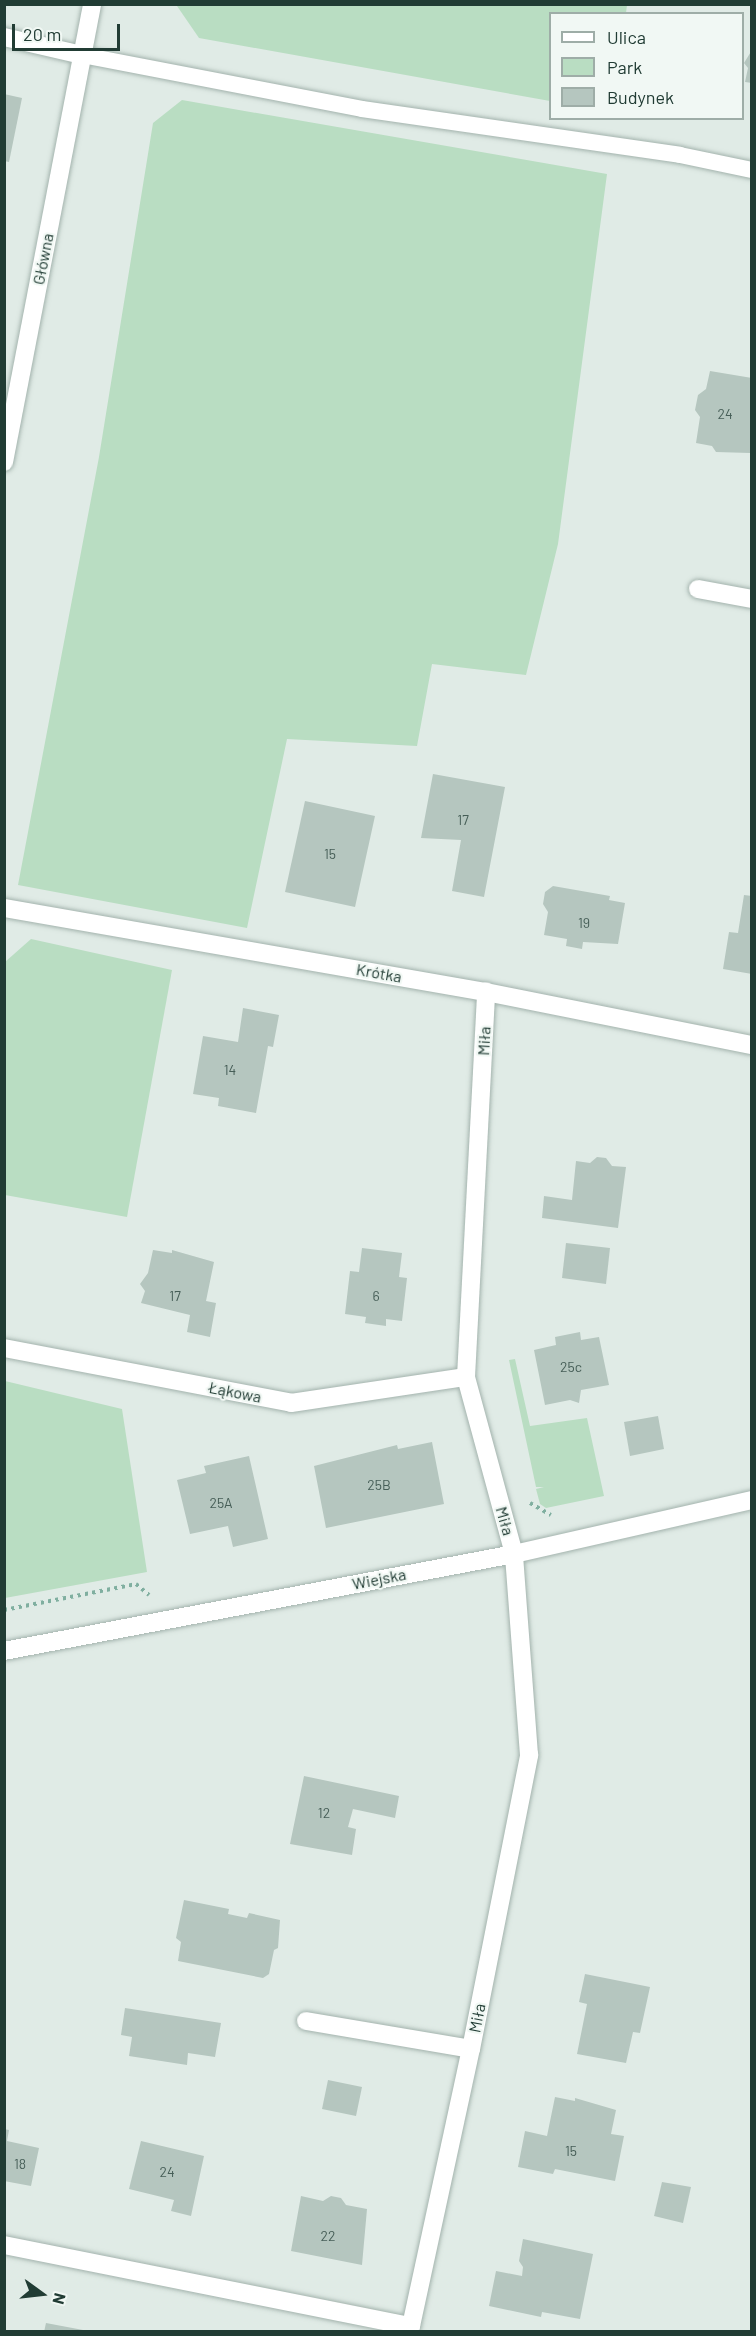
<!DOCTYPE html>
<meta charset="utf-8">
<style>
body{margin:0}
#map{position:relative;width:756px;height:2336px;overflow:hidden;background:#e0ebe6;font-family:Barlow,sans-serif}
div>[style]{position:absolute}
.green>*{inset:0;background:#b9ddc2}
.building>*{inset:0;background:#b5c6bf}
.path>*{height:4px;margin-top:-2px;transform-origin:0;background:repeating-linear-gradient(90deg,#80afa0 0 3px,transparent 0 7.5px)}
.roads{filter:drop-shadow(0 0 2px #a3b3ad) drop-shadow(0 0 2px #a3b3ad)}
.lane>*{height:16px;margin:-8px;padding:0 8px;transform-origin:8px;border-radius:8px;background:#fff}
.street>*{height:18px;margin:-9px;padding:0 9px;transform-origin:9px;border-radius:9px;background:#fff}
span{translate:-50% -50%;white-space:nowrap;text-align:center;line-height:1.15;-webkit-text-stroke:4.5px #f1f8f4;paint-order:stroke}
.number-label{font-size:14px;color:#465e57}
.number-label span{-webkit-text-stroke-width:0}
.street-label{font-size:16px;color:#213c34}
.frame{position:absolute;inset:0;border:6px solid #213c34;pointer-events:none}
.legend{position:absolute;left:549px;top:12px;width:195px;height:108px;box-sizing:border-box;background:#f1f8f4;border:2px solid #9eada7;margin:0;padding:8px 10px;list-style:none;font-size:18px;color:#213c34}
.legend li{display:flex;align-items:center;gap:12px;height:30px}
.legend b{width:30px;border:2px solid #9eada7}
.north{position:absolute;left:12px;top:2264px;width:60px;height:60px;-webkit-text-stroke:4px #f1f8f4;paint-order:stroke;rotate:105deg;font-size:16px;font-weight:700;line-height:24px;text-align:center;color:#213c34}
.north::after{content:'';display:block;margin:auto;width:21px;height:27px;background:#213c34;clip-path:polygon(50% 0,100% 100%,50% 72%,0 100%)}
.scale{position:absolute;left:12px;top:24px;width:108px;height:27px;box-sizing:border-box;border:3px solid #213c34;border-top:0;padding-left:8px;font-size:18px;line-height:21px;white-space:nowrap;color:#213c34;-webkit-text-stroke:4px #f1f8f4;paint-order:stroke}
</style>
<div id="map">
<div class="green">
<i style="clip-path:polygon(627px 5px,626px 13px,550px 14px,550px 101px,199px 38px,177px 6px)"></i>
<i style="clip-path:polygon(182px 100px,607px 174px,558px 544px,526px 675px,432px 664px,417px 746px,287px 739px,247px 928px,18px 885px,99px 457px,153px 123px)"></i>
<i style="clip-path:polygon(31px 939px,172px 970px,127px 1217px,5px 1195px,5px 962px)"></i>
<i style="clip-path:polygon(515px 1359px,530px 1426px,587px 1418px,604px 1496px,546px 1508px,540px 1504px,536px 1489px,544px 1487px,536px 1487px,509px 1360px)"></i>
<i style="clip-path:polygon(5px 1381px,122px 1409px,147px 1572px,5px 1598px)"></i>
</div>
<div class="building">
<i style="clip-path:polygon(752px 50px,752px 83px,745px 82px,748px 68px,744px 63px)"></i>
<i style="clip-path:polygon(4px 94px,22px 98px,9px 162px,4px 161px)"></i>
<i style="clip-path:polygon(710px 371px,752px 378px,750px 453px,716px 452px,712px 446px,696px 443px,700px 417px,695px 410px,698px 395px,706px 389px)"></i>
<i style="clip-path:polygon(433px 774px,505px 787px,484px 897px,452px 891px,461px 840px,421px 838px)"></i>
<i style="clip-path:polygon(305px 801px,375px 816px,355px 907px,285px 892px)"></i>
<i style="clip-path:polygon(553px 886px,610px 896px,609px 900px,625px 903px,618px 944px,583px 942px,582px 949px,566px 946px,567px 939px,544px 935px,548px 912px,543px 904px,545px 892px)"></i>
<i style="clip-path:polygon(744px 895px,752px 896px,752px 974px,723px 969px,729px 932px,738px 933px)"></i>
<i style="clip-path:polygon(243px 1008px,279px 1015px,273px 1047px,268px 1046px,256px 1113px,218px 1106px,219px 1098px,193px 1094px,203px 1036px,238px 1042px)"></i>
<i style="clip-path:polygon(597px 1157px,606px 1158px,612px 1166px,626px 1167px,618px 1228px,542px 1218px,544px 1196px,572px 1200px,576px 1161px,590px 1163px)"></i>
<i style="clip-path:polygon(566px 1243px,610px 1248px,606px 1284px,562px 1278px)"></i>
<i style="clip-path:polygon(362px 1248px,402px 1253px,399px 1277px,407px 1278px,402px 1321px,386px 1319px,386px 1326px,365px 1323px,366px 1317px,345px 1314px,350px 1271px,359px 1272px)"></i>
<i style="clip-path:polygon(153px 1250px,172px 1253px,172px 1250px,214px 1262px,206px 1301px,216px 1303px,210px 1337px,187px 1332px,190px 1315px,141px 1303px,145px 1291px,140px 1284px,148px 1273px)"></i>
<i style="clip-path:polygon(580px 1332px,581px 1340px,599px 1337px,609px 1385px,581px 1390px,579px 1403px,570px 1400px,545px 1405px,534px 1350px,556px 1345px,555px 1337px)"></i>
<i style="clip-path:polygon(658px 1416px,664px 1449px,630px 1456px,624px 1422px)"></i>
<i style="clip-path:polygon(432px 1442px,444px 1504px,326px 1528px,314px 1466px,397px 1445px,398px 1449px)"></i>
<i style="clip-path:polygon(249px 1456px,268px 1539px,233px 1547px,228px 1526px,190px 1534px,177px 1480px,206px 1473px,204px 1466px)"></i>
<i style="clip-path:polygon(304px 1776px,399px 1796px,395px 1818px,353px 1809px,348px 1827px,356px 1829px,352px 1855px,290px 1844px)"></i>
<i style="clip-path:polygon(184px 1900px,229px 1909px,228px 1914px,247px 1918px,249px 1913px,280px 1920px,278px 1948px,274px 1950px,269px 1974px,263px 1978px,178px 1961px,181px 1942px,176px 1938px)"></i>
<i style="clip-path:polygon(585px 1974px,650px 1987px,640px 2033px,633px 2032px,626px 2063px,577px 2054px,587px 2004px,579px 2002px)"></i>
<i style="clip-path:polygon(125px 2008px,221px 2023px,215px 2057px,188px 2053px,187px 2065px,129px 2056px,132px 2037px,121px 2035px)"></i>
<i style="clip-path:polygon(328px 2080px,362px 2087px,356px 2116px,322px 2109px)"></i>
<i style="clip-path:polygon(555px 2097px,575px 2101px,575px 2098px,616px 2110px,611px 2134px,624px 2136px,615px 2181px,555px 2169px,553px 2174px,518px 2167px,525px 2131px,547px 2136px)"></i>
<i style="clip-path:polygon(4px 2129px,9px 2130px,7px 2141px,39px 2148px,31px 2186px,4px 2181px)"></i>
<i style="clip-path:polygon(141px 2141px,204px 2156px,191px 2216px,171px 2211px,174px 2200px,129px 2189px)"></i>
<i style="clip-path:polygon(662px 2182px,691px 2187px,683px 2223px,654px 2216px)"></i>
<i style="clip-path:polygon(301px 2196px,323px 2201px,331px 2196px,341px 2198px,346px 2205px,367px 2209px,362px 2265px,291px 2251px)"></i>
<i style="clip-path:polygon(523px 2239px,593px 2254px,580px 2319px,542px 2312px,541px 2317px,489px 2306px,496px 2271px,522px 2276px,523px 2267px,519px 2261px)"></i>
<i style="clip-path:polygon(46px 2323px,83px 2330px,83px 2332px,44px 2332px)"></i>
</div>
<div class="path">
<i style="left:530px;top:1503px;width:24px;rotate:30deg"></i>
<i style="left:4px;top:1610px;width:135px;rotate:-11.1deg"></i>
<i style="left:136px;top:1584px;width:17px;rotate:40deg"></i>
</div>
<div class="roads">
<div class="lane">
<i style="left:82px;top:55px;width:285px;rotate:10.9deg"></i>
<i style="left:362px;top:109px;width:321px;rotate:8.2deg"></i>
<i style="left:680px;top:155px;width:74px;rotate:11.8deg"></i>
</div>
<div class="street">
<i style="left:4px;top:37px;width:80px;rotate:13deg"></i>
<i style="left:4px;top:462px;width:466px;rotate:-79.1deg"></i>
<i style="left:698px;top:589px;width:55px;rotate:10.5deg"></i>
<i style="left:4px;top:908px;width:489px;rotate:9.9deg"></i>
<i style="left:486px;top:992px;width:271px;rotate:11.3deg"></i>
<i style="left:4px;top:1348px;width:292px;rotate:10.8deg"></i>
<i style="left:291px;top:1403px;width:177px;rotate:-8.5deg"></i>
<i style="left:4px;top:1651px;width:519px;rotate:-10.77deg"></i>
<i style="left:514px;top:1554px;width:244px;rotate:-12.8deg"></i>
<i style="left:306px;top:2021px;width:167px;rotate:9.6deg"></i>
<i style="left:471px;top:2049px;width:300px;rotate:-78.8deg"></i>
<i style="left:529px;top:1755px;width:202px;rotate:-94.3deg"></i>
<i style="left:514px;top:1554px;width:183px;rotate:-105.2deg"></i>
<i style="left:466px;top:1377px;width:386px;rotate:-87deg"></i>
<i style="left:4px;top:2245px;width:415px;rotate:11.3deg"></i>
<i style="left:411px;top:2326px;width:283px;rotate:-77.8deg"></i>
</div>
</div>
<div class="number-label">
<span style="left:725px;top:414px">24</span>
<span style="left:463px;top:820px">17</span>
<span style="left:330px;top:854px">15</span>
<span style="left:584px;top:923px">19</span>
<span style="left:230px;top:1070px">14</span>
<span style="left:175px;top:1296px">17</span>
<span style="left:376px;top:1296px">6</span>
<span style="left:571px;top:1367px">25c</span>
<span style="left:379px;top:1485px">25B</span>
<span style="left:221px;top:1503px">25A</span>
<span style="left:324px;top:1813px">12</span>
<span style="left:571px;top:2151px">15</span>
<span style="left:20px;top:2164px">18</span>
<span style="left:167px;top:2172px">24</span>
<span style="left:328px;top:2236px">22</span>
</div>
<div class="street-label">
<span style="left:43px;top:259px;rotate:-79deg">Główna</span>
<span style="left:379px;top:973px;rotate:10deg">Krótka</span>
<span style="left:484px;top:1041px;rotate:-87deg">Miła</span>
<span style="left:235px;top:1392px;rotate:11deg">Łąkowa</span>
<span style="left:505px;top:1521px;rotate:74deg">Miła</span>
<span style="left:379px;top:1579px;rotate:-11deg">Wiejska</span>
<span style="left:477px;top:2018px;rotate:-79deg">Miła</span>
</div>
<div class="frame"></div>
<ul class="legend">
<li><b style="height:8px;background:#fff"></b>Ulica</li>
<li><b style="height:16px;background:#b9ddc2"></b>Park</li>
<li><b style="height:16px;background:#b5c6bf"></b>Budynek</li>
</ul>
<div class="north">N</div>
<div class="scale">20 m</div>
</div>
